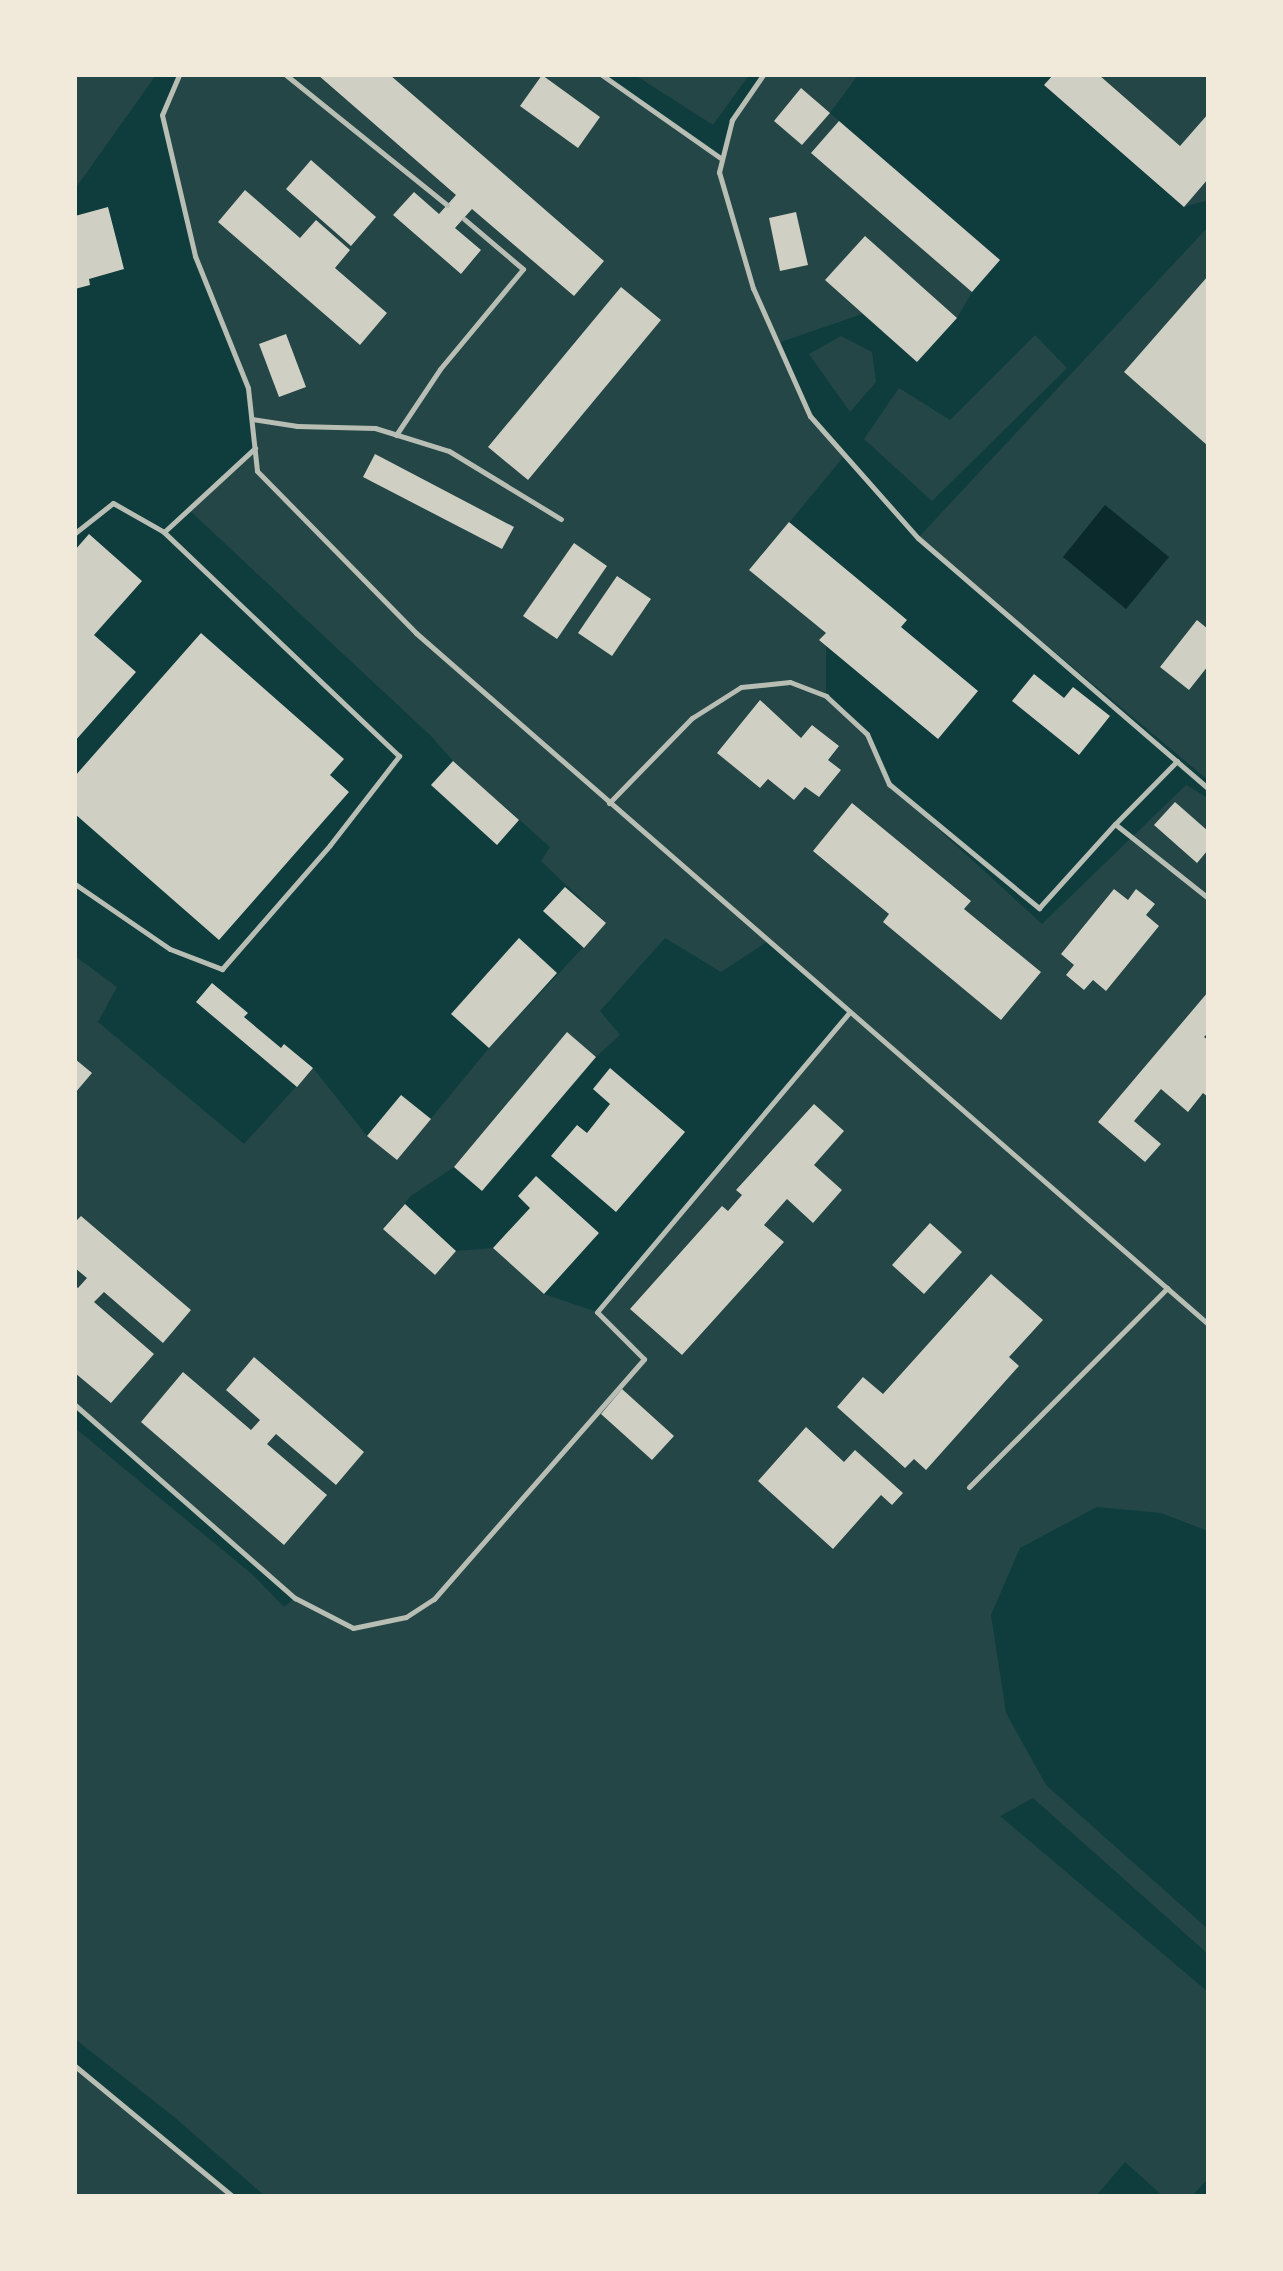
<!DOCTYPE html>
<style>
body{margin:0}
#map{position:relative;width:1283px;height:2271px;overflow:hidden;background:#0f3d3e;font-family:Signika,sans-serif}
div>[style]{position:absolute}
.green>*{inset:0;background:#244646}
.water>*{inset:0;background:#0a2a2b}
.building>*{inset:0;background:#cfcfc3}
.service>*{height:5px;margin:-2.5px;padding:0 2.5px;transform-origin:2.5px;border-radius:2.5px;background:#b8beb3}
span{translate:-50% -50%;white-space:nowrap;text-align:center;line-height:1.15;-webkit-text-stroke:5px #f1e9da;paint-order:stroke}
.frame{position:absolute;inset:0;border:77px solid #f1e9da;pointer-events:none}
</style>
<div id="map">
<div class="green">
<i style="clip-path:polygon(75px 75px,156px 75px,75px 189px)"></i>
<i style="clip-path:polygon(evenodd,179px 75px,602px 75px,722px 158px,732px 120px,763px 75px,858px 75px,830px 113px,1000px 260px,972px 292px,957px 318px,917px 362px,862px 314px,778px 343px,810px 416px,845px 455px,750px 570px,826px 633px,826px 696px,867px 734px,889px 784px,1042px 924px,1186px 785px,1208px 798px,1208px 1531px,1161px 1513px,1097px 1507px,1020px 1548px,991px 1615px,1006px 1713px,1046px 1785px,1208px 1929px,1208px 1954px,1033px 1798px,1000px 1816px,1208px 1992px,1208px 2179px,1192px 2196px,1163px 2196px,1125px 2162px,1096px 2196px,265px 2196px,173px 2116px,75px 2039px,75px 1428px,253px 1575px,284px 1607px,295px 1598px,75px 1405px,75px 956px,117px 987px,98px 1022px,244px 1144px,313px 1068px,367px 1136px,397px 1160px,489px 1048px,606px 923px,541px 861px,550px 847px,453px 761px,431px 736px,188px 509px,255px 447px,248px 388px,195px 256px,162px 115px,179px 75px,665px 938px,721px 972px,768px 941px,849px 1012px,597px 1312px,544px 1294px,493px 1248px,456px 1251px,434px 1275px,383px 1228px,411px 1196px,454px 1167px,566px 1033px,596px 1057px,620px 1035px,600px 1011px,665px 938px)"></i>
<i style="clip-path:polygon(635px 75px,749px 75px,713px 125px)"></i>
<i style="clip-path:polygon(1053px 75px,1208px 75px,1208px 200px,1184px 207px,1044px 85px)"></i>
<i style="clip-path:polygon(1208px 227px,1208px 276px,1124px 372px,1208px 446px,1208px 780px,918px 538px)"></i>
<i style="clip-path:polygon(1035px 335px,1067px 368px,932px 501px,864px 439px,899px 388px,950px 420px)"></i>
<i style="clip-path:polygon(841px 336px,872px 352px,876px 382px,850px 412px,809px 354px)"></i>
<i style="clip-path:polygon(75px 2066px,232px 2196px,75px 2196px)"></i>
</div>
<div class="water">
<i style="clip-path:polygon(1105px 505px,1169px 557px,1126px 609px,1063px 557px)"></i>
</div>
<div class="building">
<i style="clip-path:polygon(318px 75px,390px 75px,604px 261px,574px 296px,472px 209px,455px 228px,481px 250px,461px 274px,393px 215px,414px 192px,439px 214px,456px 195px)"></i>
<i style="clip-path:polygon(542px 75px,600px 117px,578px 148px,520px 106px)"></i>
<i style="clip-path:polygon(1053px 75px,1099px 75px,1180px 146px,1208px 114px,1208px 179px,1184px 207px,1044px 85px)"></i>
<i style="clip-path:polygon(801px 88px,830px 113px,802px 145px,774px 121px)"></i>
<i style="clip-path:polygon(839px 121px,1000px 260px,972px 292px,811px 153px)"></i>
<i style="clip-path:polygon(311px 160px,376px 217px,351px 246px,286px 189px)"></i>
<i style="clip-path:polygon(245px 190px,300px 238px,316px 220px,350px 250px,335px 268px,387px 313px,360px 345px,218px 222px)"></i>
<i style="clip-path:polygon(108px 207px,124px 269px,89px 279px,90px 285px,75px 289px,75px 216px)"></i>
<i style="clip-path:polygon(796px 212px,808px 265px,780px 271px,769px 218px)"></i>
<i style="clip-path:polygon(865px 236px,957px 318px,917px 362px,825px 280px)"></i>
<i style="clip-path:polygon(1208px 276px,1208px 446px,1124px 372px)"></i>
<i style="clip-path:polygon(621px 287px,661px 320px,528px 480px,488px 447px)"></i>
<i style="clip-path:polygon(286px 334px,306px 387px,279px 397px,259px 344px)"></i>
<i style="clip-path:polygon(375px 454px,514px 527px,502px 549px,363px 477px)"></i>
<i style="clip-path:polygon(789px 522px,907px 620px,901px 627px,978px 691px,938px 739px,819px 640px,826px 633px,749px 570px)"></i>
<i style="clip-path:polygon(89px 534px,142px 581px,94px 635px,136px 672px,75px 741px,75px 550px)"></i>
<i style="clip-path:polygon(574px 543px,607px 566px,557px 639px,523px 616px)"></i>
<i style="clip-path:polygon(617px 576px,651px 599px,612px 656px,578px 633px)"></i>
<i style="clip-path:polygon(1197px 620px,1208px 629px,1208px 666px,1189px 690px,1160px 667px)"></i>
<i style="clip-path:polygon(201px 633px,344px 759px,330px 775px,349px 792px,219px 940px,75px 814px,75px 776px)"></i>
<i style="clip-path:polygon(1034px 674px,1064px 698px,1073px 687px,1110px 716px,1079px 755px,1012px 701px)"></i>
<i style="clip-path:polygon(760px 700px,801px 738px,812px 725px,839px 746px,828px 760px,841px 770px,819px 797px,805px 787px,794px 800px,768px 779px,760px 788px,717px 753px)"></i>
<i style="clip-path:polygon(453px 761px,519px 820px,497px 845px,431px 785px)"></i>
<i style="clip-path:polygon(1175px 802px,1208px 831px,1208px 850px,1197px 863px,1154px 825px)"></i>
<i style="clip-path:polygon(852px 803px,971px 901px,964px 909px,1041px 972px,1001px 1020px,883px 922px,889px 914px,813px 851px)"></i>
<i style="clip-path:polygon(565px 887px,606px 923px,584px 948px,543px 911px)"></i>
<i style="clip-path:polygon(1114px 889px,1128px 900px,1136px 889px,1155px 904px,1146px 915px,1159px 926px,1106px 991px,1093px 980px,1084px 990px,1066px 975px,1074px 965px,1061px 954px)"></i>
<i style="clip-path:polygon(519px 938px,557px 973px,489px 1048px,451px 1014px)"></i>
<i style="clip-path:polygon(212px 983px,248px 1013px,244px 1017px,281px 1048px,284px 1044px,313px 1068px,297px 1087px,196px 1002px)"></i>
<i style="clip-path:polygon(1208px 992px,1208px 1033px,1204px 1037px,1208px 1040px,1208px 1097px,1203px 1093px,1188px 1112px,1161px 1089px,1134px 1121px,1161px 1144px,1145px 1162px,1098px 1122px)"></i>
<i style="clip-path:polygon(567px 1032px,596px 1057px,482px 1191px,454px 1167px)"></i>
<i style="clip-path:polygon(75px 1059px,92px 1073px,75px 1093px)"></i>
<i style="clip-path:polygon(610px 1068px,685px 1132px,616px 1212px,551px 1156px,577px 1125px,587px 1133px,610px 1104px,593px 1089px)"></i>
<i style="clip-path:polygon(401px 1095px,431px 1119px,397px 1160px,367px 1136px)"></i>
<i style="clip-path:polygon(814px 1104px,844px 1131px,814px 1165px,842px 1190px,813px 1223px,787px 1199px,764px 1225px,784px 1242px,682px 1355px,630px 1309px,722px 1206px,728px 1211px,742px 1195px,736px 1190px)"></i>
<i style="clip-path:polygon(536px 1176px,599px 1233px,544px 1294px,493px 1248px,530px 1208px,518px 1196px)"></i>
<i style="clip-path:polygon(405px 1204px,456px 1251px,435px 1275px,383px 1229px)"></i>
<i style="clip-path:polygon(81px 1216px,191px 1310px,163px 1343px,104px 1292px,94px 1302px,154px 1354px,111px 1403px,75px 1373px,75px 1286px,78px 1288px,87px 1278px,75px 1268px,75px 1222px)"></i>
<i style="clip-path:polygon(930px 1223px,962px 1252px,924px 1294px,892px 1265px)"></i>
<i style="clip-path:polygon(991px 1274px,1043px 1320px,1009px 1357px,1019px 1366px,926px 1470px,914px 1459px,905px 1468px,837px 1407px,863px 1377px,883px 1394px)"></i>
<i style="clip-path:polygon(254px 1357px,364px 1452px,336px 1485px,276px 1434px,267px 1444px,327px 1495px,284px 1545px,141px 1422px,183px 1372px,251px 1430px,260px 1420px,226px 1390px)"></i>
<i style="clip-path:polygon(622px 1389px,674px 1436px,652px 1460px,601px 1414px)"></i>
<i style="clip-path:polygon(806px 1427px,844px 1462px,855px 1450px,903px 1493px,892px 1505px,881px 1495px,833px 1549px,758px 1481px)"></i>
</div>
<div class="service">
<i style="left:179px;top:75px;width:43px;rotate:113deg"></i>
<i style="left:162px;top:115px;width:145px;rotate:76.8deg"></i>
<i style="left:195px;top:256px;width:142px;rotate:68.1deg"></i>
<i style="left:248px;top:388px;width:83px;rotate:83.8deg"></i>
<i style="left:257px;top:471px;width:227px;rotate:45.5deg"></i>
<i style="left:416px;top:633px;width:1051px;rotate:41.1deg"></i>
<i style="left:286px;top:75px;width:207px;rotate:38.9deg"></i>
<i style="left:602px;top:75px;width:146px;rotate:35deg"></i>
<i style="left:763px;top:75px;width:55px;rotate:124.6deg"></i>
<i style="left:732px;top:120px;width:54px;rotate:104deg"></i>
<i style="left:719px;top:172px;width:121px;rotate:73.7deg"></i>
<i style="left:753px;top:288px;width:140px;rotate:66deg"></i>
<i style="left:810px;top:416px;width:163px;rotate:48.5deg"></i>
<i style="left:918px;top:538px;width:383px;rotate:40.8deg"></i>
<i style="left:252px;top:419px;width:46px;rotate:8.8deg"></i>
<i style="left:297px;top:426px;width:78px;rotate:1.5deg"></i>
<i style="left:375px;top:428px;width:77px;rotate:17.3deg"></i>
<i style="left:449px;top:451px;width:131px;rotate:31.3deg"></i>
<i style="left:396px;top:435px;width:79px;rotate:-56.3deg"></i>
<i style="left:440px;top:369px;width:130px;rotate:-50.3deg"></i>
<i style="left:523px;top:269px;width:77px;rotate:-139.7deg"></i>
<i style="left:75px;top:533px;width:48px;rotate:-38.3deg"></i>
<i style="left:113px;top:503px;width:59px;rotate:29.6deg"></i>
<i style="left:164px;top:532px;width:124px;rotate:-42.7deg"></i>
<i style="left:1177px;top:761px;width:88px;rotate:134.5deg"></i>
<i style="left:1115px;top:824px;width:119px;rotate:38.5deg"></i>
<i style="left:609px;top:803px;width:119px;rotate:-45.7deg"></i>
<i style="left:692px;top:718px;width:58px;rotate:-32.3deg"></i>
<i style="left:741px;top:687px;width:49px;rotate:-5.8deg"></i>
<i style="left:790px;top:682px;width:39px;rotate:21deg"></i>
<i style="left:826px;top:696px;width:56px;rotate:42.8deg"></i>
<i style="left:867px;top:734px;width:55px;rotate:66.3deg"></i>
<i style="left:889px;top:784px;width:195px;rotate:39.6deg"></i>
<i style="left:1039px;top:908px;width:113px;rotate:-47.9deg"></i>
<i style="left:75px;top:884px;width:115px;rotate:34.4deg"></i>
<i style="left:170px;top:949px;width:56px;rotate:21deg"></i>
<i style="left:222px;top:969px;width:164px;rotate:-48.9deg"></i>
<i style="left:330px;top:845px;width:113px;rotate:-52.2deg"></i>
<i style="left:399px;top:756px;width:325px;rotate:-136.4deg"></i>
<i style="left:75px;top:1405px;width:293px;rotate:41.3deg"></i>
<i style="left:295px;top:1598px;width:65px;rotate:27.3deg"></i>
<i style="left:353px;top:1628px;width:54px;rotate:-11.7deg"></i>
<i style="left:406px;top:1617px;width:33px;rotate:-33deg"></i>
<i style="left:434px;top:1599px;width:319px;rotate:-48.8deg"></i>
<i style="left:644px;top:1359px;width:66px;rotate:-135deg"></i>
<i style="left:597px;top:1312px;width:392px;rotate:-49.9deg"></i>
<i style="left:969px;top:1487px;width:281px;rotate:-45.1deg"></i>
<i style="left:75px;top:2066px;width:204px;rotate:39.6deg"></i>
</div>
<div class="frame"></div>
</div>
